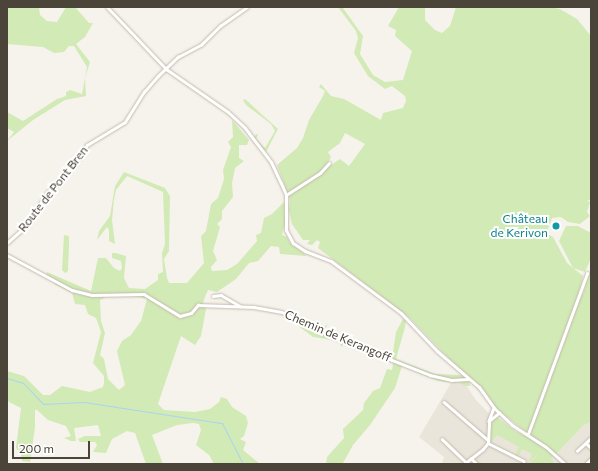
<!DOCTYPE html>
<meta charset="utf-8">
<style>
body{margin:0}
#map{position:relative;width:598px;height:471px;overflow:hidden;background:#f6f3ec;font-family:Commissioner,sans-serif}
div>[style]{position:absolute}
.residential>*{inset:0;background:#eae5da}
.green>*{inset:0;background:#d2eab5}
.stream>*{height:1px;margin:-0.5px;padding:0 0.5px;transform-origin:0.5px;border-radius:0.5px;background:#a9d4f2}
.roads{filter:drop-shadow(0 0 1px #c2bbae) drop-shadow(0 0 1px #c2bbae)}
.minor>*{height:2.5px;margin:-1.25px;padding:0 1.25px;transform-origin:1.25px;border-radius:1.25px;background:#fff}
.tertiary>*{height:3px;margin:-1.5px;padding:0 1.5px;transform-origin:1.5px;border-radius:1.5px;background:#fff}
.dots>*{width:11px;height:11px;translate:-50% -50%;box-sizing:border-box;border:2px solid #fff;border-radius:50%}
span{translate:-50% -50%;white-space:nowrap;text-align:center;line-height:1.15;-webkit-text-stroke:4px #fff;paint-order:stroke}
.street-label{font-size:12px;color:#4b4439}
.culture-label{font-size:12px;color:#0d838f}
.right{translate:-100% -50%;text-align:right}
.frame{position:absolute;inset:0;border:8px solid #4b4439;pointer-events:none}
.scale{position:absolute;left:12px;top:441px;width:78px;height:18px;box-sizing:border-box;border:2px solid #4b4439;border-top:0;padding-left:5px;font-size:12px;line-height:14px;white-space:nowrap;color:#4b4439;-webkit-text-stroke:3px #fff;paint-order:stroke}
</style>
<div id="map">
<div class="residential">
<i style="clip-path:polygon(459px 381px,466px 385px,476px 400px,505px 430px,550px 460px,584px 425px,591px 422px,591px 464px,442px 464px,444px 457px,419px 437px,451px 383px)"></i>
</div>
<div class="green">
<i style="clip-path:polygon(9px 7px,39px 7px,40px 15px,47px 21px,57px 22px,66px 7px,75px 7px,89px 23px,93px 23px,85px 37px,76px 44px,90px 62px,85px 78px,86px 96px,65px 100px,33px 120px,7px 141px,14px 132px,7px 128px,7px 112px,23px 121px,57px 99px,66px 96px,66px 92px,70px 90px,82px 94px,87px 67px,74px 46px,69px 46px,64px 52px,54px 53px,43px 47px,7px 44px,7px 9px)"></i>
<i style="clip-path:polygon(evenodd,338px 7px,343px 8px,363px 36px,360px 54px,373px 75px,385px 82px,403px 80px,412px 51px,395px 36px,396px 30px,388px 26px,399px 7px,425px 7px,425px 20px,435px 30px,442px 33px,450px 26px,456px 7px,549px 7px,560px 9px,577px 19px,591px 36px,591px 199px,587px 201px,590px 202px,587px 212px,590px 216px,580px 224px,568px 222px,561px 217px,552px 218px,550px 224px,543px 223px,549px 226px,546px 233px,553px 237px,567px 263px,583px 276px,579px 293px,583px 294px,591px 267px,591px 422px,584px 425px,551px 459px,555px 464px,529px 464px,540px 452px,528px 463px,532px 454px,522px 449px,518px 457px,515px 456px,519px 447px,497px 435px,491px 443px,490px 424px,496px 416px,515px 431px,539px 442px,497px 409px,410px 318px,318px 248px,320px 242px,317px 240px,312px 245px,307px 244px,310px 240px,303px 240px,292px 224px,289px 210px,290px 200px,277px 165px,297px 148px,303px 138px,309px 120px,323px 96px,325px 91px,319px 87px,321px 84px,331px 96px,344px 99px,381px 120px,383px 113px,403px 108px,406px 101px,405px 96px,392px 86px,385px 89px,368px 76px,354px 53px,358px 38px,356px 31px,338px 7px,345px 133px,365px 144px,349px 166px,340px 159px,325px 169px,331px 157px,328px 152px,340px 143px,345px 133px)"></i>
<i style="clip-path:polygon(245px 99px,278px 129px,266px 152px,254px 138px,256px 134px,258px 135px,256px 139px,265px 148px,275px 131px,271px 124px,246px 105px,243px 100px)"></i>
<i style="clip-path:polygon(evenodd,232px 120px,249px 140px,247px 145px,239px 145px,239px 158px,244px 161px,235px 168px,232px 183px,233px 197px,222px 211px,222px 219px,217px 224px,220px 227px,213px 251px,217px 260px,211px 267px,212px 271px,227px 270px,237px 264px,257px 241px,256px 235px,261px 233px,264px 218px,272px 214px,284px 202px,285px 223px,282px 235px,287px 237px,290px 243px,307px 256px,280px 254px,279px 247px,271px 246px,258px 261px,249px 263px,236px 279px,217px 292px,208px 290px,203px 302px,206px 309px,201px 336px,195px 345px,181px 336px,158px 404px,164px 410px,195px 412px,210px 409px,219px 402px,221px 397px,227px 399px,232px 407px,246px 416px,248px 423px,244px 436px,240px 439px,246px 442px,243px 450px,260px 464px,212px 464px,213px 462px,209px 455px,196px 445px,201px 430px,199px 424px,193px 423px,177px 425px,152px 435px,163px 464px,146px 464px,135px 433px,127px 431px,112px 439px,106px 453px,93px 452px,97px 445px,95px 442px,80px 442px,78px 439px,85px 436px,101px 436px,98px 425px,74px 428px,76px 441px,71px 441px,64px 438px,71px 436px,66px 426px,48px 420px,37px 410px,35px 410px,35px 427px,30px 462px,22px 461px,21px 454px,16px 448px,21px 408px,7px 401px,7px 371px,24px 376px,43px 395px,50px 395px,62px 386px,90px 392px,103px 387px,104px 383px,104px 376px,93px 363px,101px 332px,96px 318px,88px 314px,85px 305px,75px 304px,72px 293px,56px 285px,46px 275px,47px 272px,91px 291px,98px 258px,106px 258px,114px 268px,120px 271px,122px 268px,121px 261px,112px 258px,112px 253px,116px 253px,126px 256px,124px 278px,129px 288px,145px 289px,158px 280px,158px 274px,163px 272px,162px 253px,165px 244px,163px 192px,127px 176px,116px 190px,114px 200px,112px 220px,115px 244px,109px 241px,109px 230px,107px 227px,97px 240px,99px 231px,110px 216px,115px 186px,124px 172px,165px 188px,170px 196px,169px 251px,164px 259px,167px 278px,169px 283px,187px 283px,204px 263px,201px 236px,206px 231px,211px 204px,218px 198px,224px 179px,223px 170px,231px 147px,228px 142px,233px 137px,232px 120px,132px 296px,147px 299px,141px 321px,131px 335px,122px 341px,117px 351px,125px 385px,119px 390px,108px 379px,104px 359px,100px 355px,105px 333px,101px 321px,100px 300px,106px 297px,132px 296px)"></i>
<i style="clip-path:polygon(566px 226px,578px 226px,591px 233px,591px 258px,585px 272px,573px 268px,559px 241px)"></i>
<i style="clip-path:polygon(64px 235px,69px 236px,69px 245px,68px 271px,65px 273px,62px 270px)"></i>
<i style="clip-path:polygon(403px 319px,406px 320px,405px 327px,396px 359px,435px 374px,461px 375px,469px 380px,470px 386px,464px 386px,459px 381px,455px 383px,438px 381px,402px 366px,395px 388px,370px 425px,353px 445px,343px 463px,326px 464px,327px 457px,344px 438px,343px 429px,363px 410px,364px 403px,373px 391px,380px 388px,387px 369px,392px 370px,393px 364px,386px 355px,393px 352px,396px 332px)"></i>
<i style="clip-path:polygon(328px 324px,324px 331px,374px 349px,378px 352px,377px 357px,369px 355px,362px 348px,354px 345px,345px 343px,341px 347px,340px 341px,313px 337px,297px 325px,308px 329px,320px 330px)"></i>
</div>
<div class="stream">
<i style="left:7px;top:378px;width:17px;rotate:17deg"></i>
<i style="left:23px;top:383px;width:29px;rotate:46deg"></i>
<i style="left:43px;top:404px;width:41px;rotate:-2.8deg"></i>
<i style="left:84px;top:402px;width:140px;rotate:8.7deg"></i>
<i style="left:222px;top:423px;width:46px;rotate:62.9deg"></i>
</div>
<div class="roads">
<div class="minor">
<i style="left:286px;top:195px;width:40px;rotate:-32.9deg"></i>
<i style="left:320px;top:173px;width:13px;rotate:-48deg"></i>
<i style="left:7px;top:243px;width:27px;rotate:-42deg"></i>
<i style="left:27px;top:225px;width:38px;rotate:-58deg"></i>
<i style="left:47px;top:193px;width:42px;rotate:-46deg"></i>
<i style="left:76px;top:163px;width:21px;rotate:-59deg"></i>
<i style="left:87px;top:145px;width:44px;rotate:-31.2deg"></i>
<i style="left:125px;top:122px;width:36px;rotate:-58deg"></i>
<i style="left:144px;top:92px;width:21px;rotate:-49deg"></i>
<i style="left:158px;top:76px;width:28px;rotate:-44deg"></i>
<i style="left:178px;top:57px;width:26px;rotate:-28deg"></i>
<i style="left:201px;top:45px;width:27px;rotate:-45deg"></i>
<i style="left:220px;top:26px;width:33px;rotate:-35deg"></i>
<i style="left:7px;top:255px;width:74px;rotate:28.3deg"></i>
<i style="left:72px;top:290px;width:21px;rotate:14deg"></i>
<i style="left:92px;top:295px;width:52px;rotate:-1.1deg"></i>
<i style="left:144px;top:294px;width:42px;rotate:31.4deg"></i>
<i style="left:180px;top:316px;width:11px;rotate:-15deg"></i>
<i style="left:191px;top:313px;width:11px;rotate:-49deg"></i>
<i style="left:198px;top:305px;width:56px;rotate:2deg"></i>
<i style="left:254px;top:307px;width:28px;rotate:10deg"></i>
<i style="left:282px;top:312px;width:49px;rotate:26.6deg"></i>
<i style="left:326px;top:334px;width:112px;rotate:21.5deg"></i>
<i style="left:430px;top:375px;width:22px;rotate:13deg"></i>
<i style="left:451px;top:380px;width:18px;rotate:-3deg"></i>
<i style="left:213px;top:296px;width:8px;rotate:-7deg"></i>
<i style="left:221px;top:295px;width:22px;rotate:30deg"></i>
<i style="left:444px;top:402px;width:58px;rotate:40.8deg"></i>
<i style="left:494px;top:408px;width:14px;rotate:111deg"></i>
<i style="left:489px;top:421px;width:13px;rotate:-39deg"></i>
<i style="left:528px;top:434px;width:171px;rotate:-69.8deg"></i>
<i style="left:442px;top:439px;width:33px;rotate:44deg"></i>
<i style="left:488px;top:443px;width:40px;rotate:26.6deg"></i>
<i style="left:586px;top:443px;width:7px;rotate:45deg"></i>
<i style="left:577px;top:451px;width:19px;rotate:-43deg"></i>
<i style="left:471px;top:458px;width:8px;rotate:45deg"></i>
<i style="left:464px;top:464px;width:24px;rotate:-38deg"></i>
<i style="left:483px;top:449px;width:8px;rotate:-50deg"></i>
<i style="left:488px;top:443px;width:22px;rotate:-87deg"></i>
<i style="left:586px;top:464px;width:7px;rotate:-45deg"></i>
</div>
<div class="tertiary">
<i style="left:107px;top:7px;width:86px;rotate:46.4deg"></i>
<i style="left:166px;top:69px;width:75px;rotate:34.7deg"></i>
<i style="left:228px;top:112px;width:23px;rotate:43deg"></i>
<i style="left:245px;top:128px;width:43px;rotate:52.6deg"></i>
<i style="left:271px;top:162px;width:23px;rotate:65deg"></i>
<i style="left:281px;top:183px;width:13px;rotate:67deg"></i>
<i style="left:286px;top:195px;width:35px;rotate:90deg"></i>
<i style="left:286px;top:230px;width:15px;rotate:62deg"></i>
<i style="left:293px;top:243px;width:14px;rotate:34deg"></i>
<i style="left:305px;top:251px;width:28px;rotate:21deg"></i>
<i style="left:331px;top:261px;width:87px;rotate:36.6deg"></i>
<i style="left:401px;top:313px;width:52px;rotate:46.5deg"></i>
<i style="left:437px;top:351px;width:55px;rotate:40.6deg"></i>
<i style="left:479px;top:387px;width:26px;rotate:54deg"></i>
<i style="left:494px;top:408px;width:25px;rotate:43deg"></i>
<i style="left:512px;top:425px;width:40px;rotate:32.9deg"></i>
<i style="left:546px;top:447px;width:25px;rotate:42deg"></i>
</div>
</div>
<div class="dots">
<i style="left:556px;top:226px;background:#0f9aa8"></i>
</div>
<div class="street-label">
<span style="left:53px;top:189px;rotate:-52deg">Route de Pont Bren</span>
<span style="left:338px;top:336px;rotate:23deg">Chemin de Kerangoff</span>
</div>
<div class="culture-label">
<span class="right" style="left:548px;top:226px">Château<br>de Kerivon</span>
</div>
<div class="frame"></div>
<div class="scale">200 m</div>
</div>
